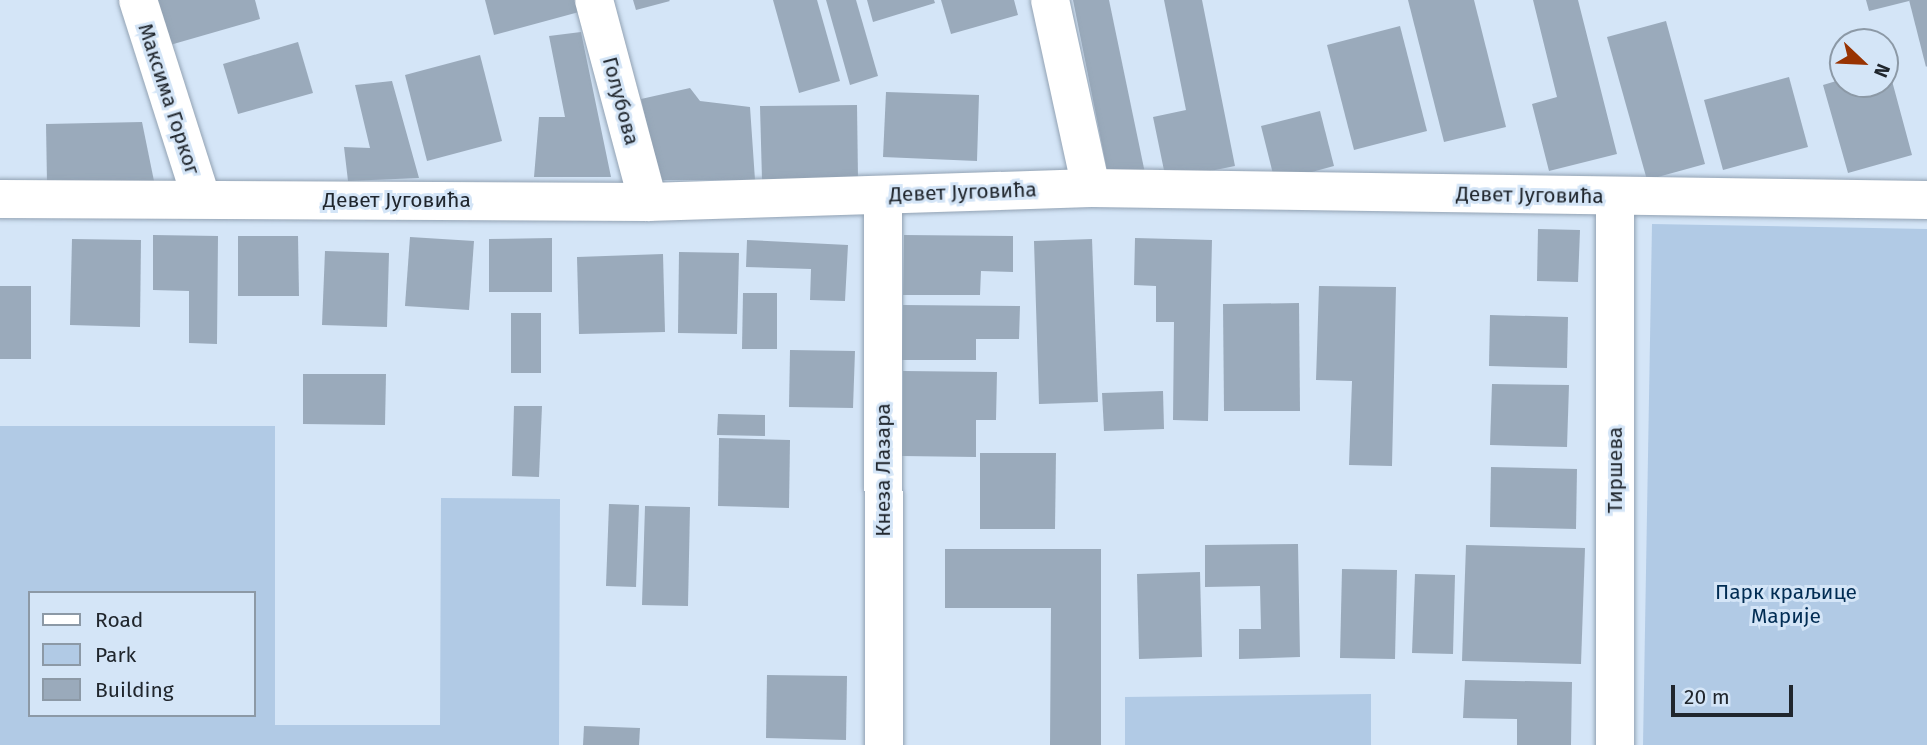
<!DOCTYPE html>
<meta charset="utf-8">
<style>
body{margin:0}
#map{position:relative;width:1927px;height:745px;overflow:hidden;background:#d4e5f7;font-family:"Fira Sans",sans-serif}
div>[style]{position:absolute}
.green>*{inset:0;background:#b1cae5}
.building>*{inset:0;background:#9aaabb}
.roads{filter:drop-shadow(0 0 2px #92a2b3) drop-shadow(0 0 2px #92a2b3)}
.minor>*{height:38px;margin:-19px;padding:0 19px;transform-origin:19px;border-radius:19px;background:#fff}
span{translate:-50% -50%;white-space:nowrap;text-align:center;line-height:1.15;-webkit-text-stroke:6px #d4e5f7;paint-order:stroke}
.street-label{font-size:21px;color:#20262d}
.park-label{font-size:21px;color:#002c53}
.legend{position:absolute;left:28px;top:591px;width:228px;height:126px;box-sizing:border-box;background:#d4e5f7;border:2px solid #8c99a6;margin:0;padding:9px 12px;list-style:none;font-size:21px;color:#20262d}
.legend li{display:flex;align-items:center;gap:14px;height:35px}
.legend b{width:35px;border:2px solid #8c99a6}
.north{position:absolute;left:1829px;top:28px;width:70px;height:70px;box-sizing:border-box;background:#d4e5f7;border:2px solid #8c99a6;border-radius:50%;rotate:113deg;font-size:19px;font-weight:700;line-height:28px;text-align:center;color:#20262d}
.north::after{content:'';display:block;margin:auto;width:24px;height:32px;background:#983302;clip-path:polygon(50% 0,100% 100%,50% 72%,0 100%)}
.scale{position:absolute;left:1671px;top:685px;width:122px;height:32px;box-sizing:border-box;border:4px solid #20262d;border-top:0;padding-left:9px;font-size:21px;line-height:24px;white-space:nowrap;color:#20262d;-webkit-text-stroke:5px #d4e5f7;paint-order:stroke}
</style>
<div id="map">
<div class="green">
<i style="clip-path:polygon(1652px 224px,1927px 229px,1927px 745px,1643px 745px)"></i>
<i style="clip-path:polygon(evenodd,0 426px,275px 426px,275px 725px,440px 725px,441px 498px,560px 499px,559px 745px,0 745px,0 426px,30px 593px,254px 593px,254px 715px,30px 715px,30px 593px)"></i>
<i style="clip-path:polygon(1371px 694px,1371px 745px,1125px 745px,1125px 697px)"></i>
</div>
<div class="building">
<i style="clip-path:polygon(157px 0,255px 0,260px 19px,170px 45px)"></i>
<i style="clip-path:polygon(485px 0,576px 0,579px 12px,494px 35px)"></i>
<i style="clip-path:polygon(633px 0,669px 0,670px 1px,636px 10px)"></i>
<i style="clip-path:polygon(773px 0,817px 0,840px 81px,799px 93px)"></i>
<i style="clip-path:polygon(826px 0,856px 0,878px 76px,850px 85px)"></i>
<i style="clip-path:polygon(867px 0,934px 0,935px 3px,873px 22px)"></i>
<i style="clip-path:polygon(941px 0,1014px 0,1018px 15px,951px 34px)"></i>
<i style="clip-path:polygon(1073px 0,1109px 0,1146px 178px,1110px 185px)"></i>
<i style="clip-path:polygon(1164px 0,1202px 0,1235px 166px,1166px 180px,1153px 117px,1186px 110px)"></i>
<i style="clip-path:polygon(1408px 0,1474px 0,1506px 127px,1444px 142px)"></i>
<i style="clip-path:polygon(1533px 0,1578px 0,1617px 154px,1549px 171px,1532px 104px,1557px 97px)"></i>
<i style="clip-path:polygon(1866px 0,1909px 0,1909px 1px,1869px 11px)"></i>
<i style="clip-path:polygon(1909px 0,1927px 0,1927px 66px,1926px 67px)"></i>
<i style="clip-path:polygon(1666px 21px,1705px 164px,1647px 180px,1607px 37px)"></i>
<i style="clip-path:polygon(1400px 26px,1427px 131px,1354px 150px,1327px 45px)"></i>
<i style="clip-path:polygon(581px 32px,611px 177px,534px 177px,539px 117px,565px 117px,549px 36px)"></i>
<i style="clip-path:polygon(298px 42px,313px 93px,238px 114px,223px 64px)"></i>
<i style="clip-path:polygon(480px 55px,502px 141px,427px 161px,405px 75px)"></i>
<i style="clip-path:polygon(1888px 66px,1912px 155px,1848px 173px,1823px 85px,1843px 79px,1843px 84px,1885px 84px,1885px 67px)"></i>
<i style="clip-path:polygon(1789px 77px,1808px 147px,1723px 170px,1704px 100px)"></i>
<i style="clip-path:polygon(392px 81px,419px 178px,348px 181px,344px 147px,370px 148px,355px 85px)"></i>
<i style="clip-path:polygon(690px 88px,700px 101px,750px 107px,755px 180px,659px 180px,641px 99px)"></i>
<i style="clip-path:polygon(886px 92px,979px 95px,977px 161px,883px 157px)"></i>
<i style="clip-path:polygon(857px 105px,858px 179px,762px 180px,760px 106px)"></i>
<i style="clip-path:polygon(1320px 111px,1334px 166px,1275px 182px,1261px 126px)"></i>
<i style="clip-path:polygon(142px 122px,154px 181px,47px 183px,46px 124px)"></i>
<i style="clip-path:polygon(1538px 229px,1580px 230px,1578px 282px,1537px 281px)"></i>
<i style="clip-path:polygon(153px 235px,218px 236px,217px 344px,189px 343px,189px 291px,153px 290px)"></i>
<i style="clip-path:polygon(904px 235px,1013px 236px,1013px 272px,981px 271px,980px 295px,903px 295px)"></i>
<i style="clip-path:polygon(238px 236px,298px 236px,299px 296px,238px 296px)"></i>
<i style="clip-path:polygon(410px 237px,474px 241px,469px 310px,405px 306px)"></i>
<i style="clip-path:polygon(552px 238px,552px 292px,489px 292px,489px 239px)"></i>
<i style="clip-path:polygon(1135px 238px,1212px 240px,1208px 421px,1173px 420px,1174px 322px,1156px 322px,1156px 286px,1134px 285px)"></i>
<i style="clip-path:polygon(72px 239px,141px 240px,140px 327px,70px 325px)"></i>
<i style="clip-path:polygon(1092px 239px,1098px 402px,1039px 404px,1034px 241px)"></i>
<i style="clip-path:polygon(747px 240px,848px 245px,845px 301px,810px 300px,811px 269px,746px 267px)"></i>
<i style="clip-path:polygon(325px 251px,389px 253px,387px 327px,322px 325px)"></i>
<i style="clip-path:polygon(679px 252px,739px 253px,737px 334px,678px 333px)"></i>
<i style="clip-path:polygon(663px 254px,665px 332px,579px 334px,577px 257px)"></i>
<i style="clip-path:polygon(0 286px,31px 286px,31px 359px,0 359px)"></i>
<i style="clip-path:polygon(1319px 286px,1396px 287px,1392px 466px,1349px 465px,1352px 381px,1316px 380px)"></i>
<i style="clip-path:polygon(743px 293px,777px 293px,777px 349px,742px 349px)"></i>
<i style="clip-path:polygon(1299px 303px,1300px 411px,1224px 411px,1223px 304px)"></i>
<i style="clip-path:polygon(903px 305px,1020px 306px,1019px 339px,976px 339px,976px 360px,902px 360px)"></i>
<i style="clip-path:polygon(511px 313px,541px 313px,541px 373px,511px 373px)"></i>
<i style="clip-path:polygon(1490px 315px,1568px 317px,1567px 368px,1489px 366px)"></i>
<i style="clip-path:polygon(790px 350px,855px 351px,853px 408px,789px 407px)"></i>
<i style="clip-path:polygon(903px 371px,997px 372px,996px 420px,976px 420px,976px 457px,902px 456px)"></i>
<i style="clip-path:polygon(303px 374px,386px 374px,385px 425px,303px 424px)"></i>
<i style="clip-path:polygon(1492px 384px,1569px 385px,1567px 447px,1490px 445px)"></i>
<i style="clip-path:polygon(1163px 391px,1164px 429px,1104px 431px,1102px 393px)"></i>
<i style="clip-path:polygon(514px 406px,542px 406px,539px 477px,512px 476px)"></i>
<i style="clip-path:polygon(718px 414px,765px 415px,765px 436px,717px 435px)"></i>
<i style="clip-path:polygon(719px 438px,790px 440px,789px 508px,718px 506px)"></i>
<i style="clip-path:polygon(980px 453px,1056px 453px,1055px 529px,980px 529px)"></i>
<i style="clip-path:polygon(1491px 467px,1577px 469px,1576px 529px,1490px 527px)"></i>
<i style="clip-path:polygon(609px 504px,639px 505px,636px 587px,606px 586px)"></i>
<i style="clip-path:polygon(645px 506px,690px 507px,688px 606px,642px 605px)"></i>
<i style="clip-path:polygon(1298px 544px,1300px 657px,1239px 659px,1239px 629px,1261px 629px,1260px 586px,1205px 587px,1205px 545px)"></i>
<i style="clip-path:polygon(1466px 545px,1585px 548px,1581px 664px,1462px 661px)"></i>
<i style="clip-path:polygon(945px 549px,1101px 549px,1101px 745px,1050px 745px,1051px 608px,945px 608px)"></i>
<i style="clip-path:polygon(1342px 569px,1397px 570px,1395px 659px,1340px 658px)"></i>
<i style="clip-path:polygon(1200px 572px,1202px 657px,1139px 659px,1137px 574px)"></i>
<i style="clip-path:polygon(1415px 574px,1455px 575px,1453px 654px,1412px 653px)"></i>
<i style="clip-path:polygon(767px 675px,847px 676px,846px 740px,766px 738px)"></i>
<i style="clip-path:polygon(1465px 680px,1572px 682px,1571px 745px,1517px 745px,1517px 719px,1463px 718px)"></i>
<i style="clip-path:polygon(584px 726px,640px 728px,639px 745px,583px 745px)"></i>
</div>
<div class="roads">
<div class="minor">
<i style="left:138px;top:0;width:208px;rotate:72.3deg"></i>
<i style="left:594px;top:0;width:209px;rotate:75deg"></i>
<i style="left:1050px;top:0;width:192px;rotate:77.7deg"></i>
<i style="left:883px;top:195px;width:550px;rotate:89.9deg"></i>
<i style="left:1615px;top:196px;width:549px;rotate:90deg"></i>
<i style="left:0;top:199px;width:648px;rotate:0.27deg"></i>
<i style="left:648px;top:202px;width:443px;rotate:-1.8deg"></i>
<i style="left:1091px;top:188px;width:836px;rotate:0.82deg"></i>
</div>
</div>
<div class="street-label">
<span style="left:169px;top:99px;rotate:72deg">Максима Горког</span>
<span style="left:621px;top:101px;rotate:75deg">Голубова</span>
<span style="left:963px;top:192px;rotate:-2deg">Девет Југовића</span>
<span style="left:1530px;top:195px;rotate:1deg">Девет Југовића</span>
<span style="left:397px;top:200px">Девет Југовића</span>
<span style="left:883px;top:470px;rotate:-90deg">Кнеза Лазара</span>
<span style="left:1615px;top:470px;rotate:-90deg">Тиршева</span>
</div>
<div class="park-label">
<span style="left:1786px;top:604px">Парк краљице<br>Марије</span>
</div>
<ul class="legend">
<li><b style="height:9px;background:#fff"></b>Road</li>
<li><b style="height:19px;background:#b1cae5"></b>Park</li>
<li><b style="height:19px;background:#9aaabb"></b>Building</li>
</ul>
<div class="north">N</div>
<div class="scale">20 m</div>
</div>
